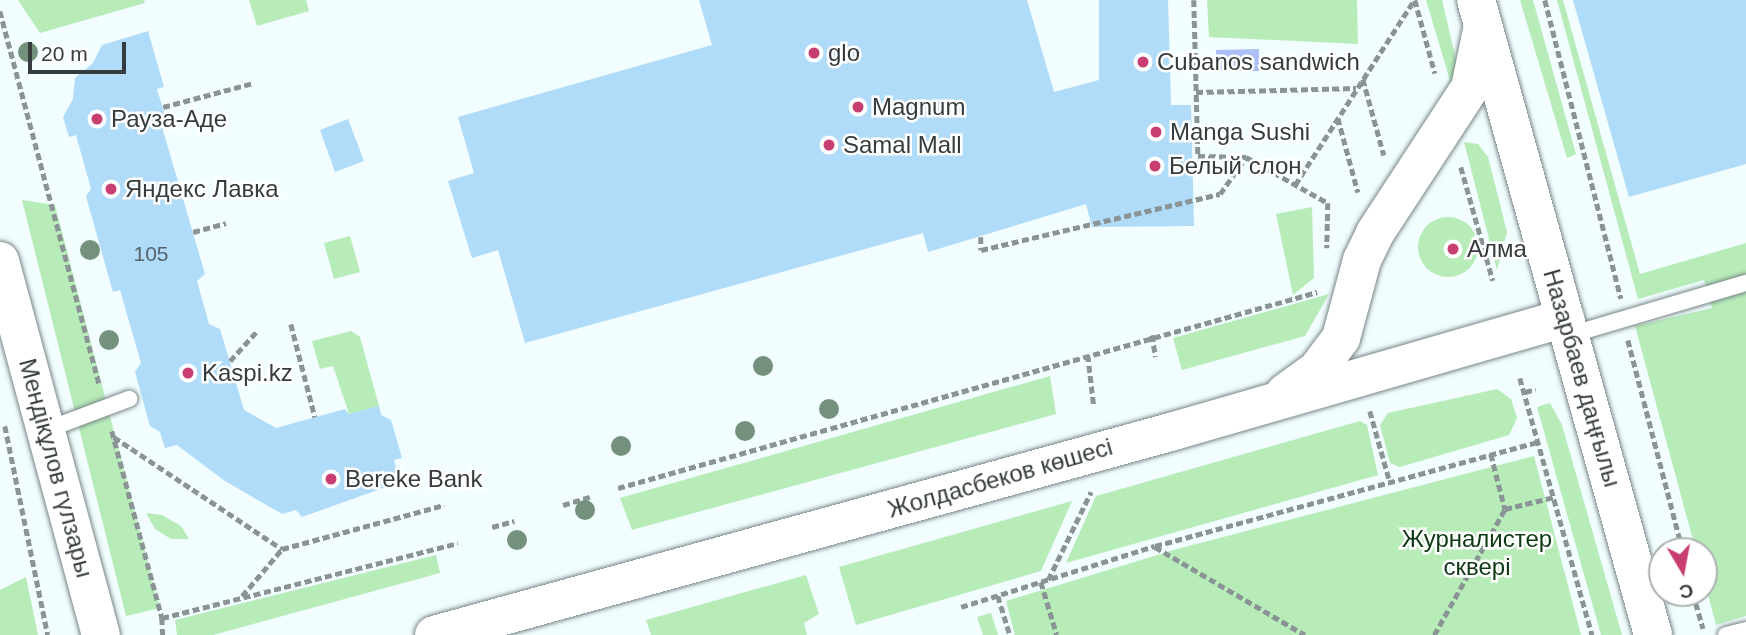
<!DOCTYPE html>
<meta charset="utf-8">
<style>
body{margin:0}
#map{position:relative;width:1746px;height:635px;overflow:hidden;background:#f1fdfe;font-family:Arial,sans-serif}
div>[style]{position:absolute}
.green>*{inset:0;background:#b7ecb9}
.round{border-radius:50%}
.water>*{inset:0;background:#acbff6}
.building>*{inset:0;background:#b0dbf9}
.path>*{height:4.5px;margin-top:-2.25px;transform-origin:0;background:repeating-linear-gradient(90deg,#8b9495 0 7px,transparent 0 10.5px)}
.roads{filter:drop-shadow(0 0 2px #788587) drop-shadow(0 0 2px #788587)}
.service>*{height:16px;margin:-8px;padding:0 8px;transform-origin:8px;border-radius:8px;background:#fff}
.tertiary>*{height:38px;margin:-19px;padding:0 19px;transform-origin:19px;border-radius:19px;background:#fff}
.secondary>*{height:38px;margin:-19px;padding:0 19px;transform-origin:19px;border-radius:19px;background:#fff}
.trees>*{width:20px;height:20px;margin:-10px;border-radius:50%;background:#74917d}
.dots>*{width:19px;height:19px;translate:-50% -50%;box-sizing:border-box;border:4px solid #fff;border-radius:50%}
span{translate:-50% -50%;white-space:nowrap;text-align:center;line-height:1.15;-webkit-text-stroke:5px #fff;paint-order:stroke}
.number-label{font-size:21px;color:#54646c}
.number-label span{-webkit-text-stroke-width:0}
.poi-label{font-size:24px;color:#363c3d}
.left{translate:0 -50%;text-align:left}
.street-label{font-size:24px;color:#363c3d}
.park-label{font-size:24px;color:#0e3914}
.north{position:absolute;left:1648px;top:537px;width:70px;height:70px;box-sizing:border-box;background:#fff;border:2px solid #afb1b1;border-radius:50%;rotate:170deg;font-size:19px;font-weight:700;line-height:28px;text-align:center;color:#363c3d}
.north::after{content:'';display:block;margin:auto;width:24px;height:32px;background:#c93e71;clip-path:polygon(50% 0,100% 100%,50% 72%,0 100%)}
.scale{position:absolute;left:28px;top:42px;width:98px;height:32px;box-sizing:border-box;border:4px solid #363c3d;border-top:0;padding-left:9px;font-size:21px;line-height:24px;white-space:nowrap;color:#363c3d;-webkit-text-stroke:5px #fff;paint-order:stroke}
</style>
<div id="map">
<div class="green">
<i style="clip-path:polygon(18px 0,144px 0,145px 3px,40px 33px)"></i>
<i style="clip-path:polygon(249px 0,306px 0,309px 11px,257px 26px)"></i>
<i style="clip-path:polygon(1207px 0,1357px 0,1358px 44px,1209px 37px)"></i>
<i style="clip-path:polygon(1426px 0,1442px 0,1458px 68px,1452px 87px)"></i>
<i style="clip-path:polygon(1520px 0,1533px 0,1576px 154px,1567px 158px)"></i>
<i style="clip-path:polygon(1557px 0,1563px 0,1640px 274px,1746px 243px,1746px 616px,1716px 625px,1704px 580px,1704px 551px,1696px 551px,1635px 326px,1712px 308px,1704px 280px,1638px 299px)"></i>
<i style="clip-path:polygon(1464px 142px,1478px 144px,1488px 157px,1507px 232px,1497px 270px)"></i>
<i style="clip-path:polygon(22px 200px,55px 205px,160px 608px,126px 616px)"></i>
<i style="clip-path:polygon(1312px 207px,1314px 278px,1293px 295px,1276px 214px)"></i>
<i class="round" style="left:1418px;top:217px;width:60px;height:60px"></i>
<i style="clip-path:polygon(350px 236px,360px 272px,334px 279px,324px 243px)"></i>
<i style="clip-path:polygon(1329px 294px,1305px 336px,1182px 370px,1173px 338px)"></i>
<i style="clip-path:polygon(351px 331px,360px 337px,379px 406px,349px 414px,333px 366px,320px 369px,312px 341px)"></i>
<i style="clip-path:polygon(1050px 376px,1056px 414px,632px 530px,620px 498px)"></i>
<i style="clip-path:polygon(1497px 389px,1511px 399px,1517px 418px,1509px 435px,1400px 467px,1390px 463px,1380px 425px,1388px 413px)"></i>
<i style="clip-path:polygon(1550px 403px,1562px 425px,1622px 635px,1601px 635px,1537px 407px)"></i>
<i style="clip-path:polygon(1360px 421px,1367px 425px,1378px 475px,1066px 563px,1096px 496px)"></i>
<i style="clip-path:polygon(1534px 456px,1581px 635px,1015px 635px,1006px 601px,1177px 549px)"></i>
<i style="clip-path:polygon(1072px 501px,1041px 571px,856px 625px,839px 567px)"></i>
<i style="clip-path:polygon(146px 513px,162px 515px,181px 526px,189px 539px,171px 539px,155px 529px)"></i>
<i style="clip-path:polygon(436px 555px,440px 573px,213px 635px,177px 635px,175px 620px)"></i>
<i style="clip-path:polygon(806px 575px,819px 614px,804px 623px,807px 635px,651px 635px,646px 620px)"></i>
<i style="clip-path:polygon(26px 577px,38px 635px,0 635px,0 590px)"></i>
<i style="clip-path:polygon(991px 613px,998px 635px,983px 635px,977px 617px)"></i>
</div>
<div class="water">
<i style="clip-path:polygon(1259px 49px,1259px 71px,1216px 71px,1216px 50px)"></i>
</div>
<div class="building">
<i style="clip-path:polygon(699px 0,1027px 0,1054px 92px,1099px 80px,1099px 0,1168px 0,1171px 105px,1191px 105px,1194px 226px,1092px 227px,1086px 204px,928px 252px,923px 233px,525px 343px,498px 250px,472px 258px,448px 181px,474px 173px,458px 117px,712px 45px)"></i>
<i style="clip-path:polygon(1573px 0,1746px 0,1746px 164px,1629px 197px)"></i>
<i style="clip-path:polygon(148px 31px,164px 87px,157px 89px,168px 125px,162px 127px,205px 274px,197px 281px,209px 324px,220px 329px,244px 410px,276px 428px,345px 409px,349px 414px,379px 406px,381px 415px,391px 420px,402px 458px,394px 460px,400px 482px,302px 517px,296px 510px,282px 514px,225px 481px,177px 445px,165px 448px,160px 432px,150px 426px,135px 372px,141px 363px,120px 290px,113px 292px,89px 207px,86px 196px,91px 189px,76px 135px,69px 137px,63px 117px,73px 99px,75px 78px,93px 63px,102px 45px)"></i>
<i style="clip-path:polygon(348px 119px,364px 161px,335px 172px,320px 130px)"></i>
</div>
<div class="path">
<i style="left:1194px;top:0;width:156px;rotate:88.5deg"></i>
<i style="left:1198px;top:156px;width:48px;rotate:1.2deg"></i>
<i style="left:1246px;top:157px;width:94px;rotate:29.3deg"></i>
<i style="left:1328px;top:203px;width:45px;rotate:91.3deg"></i>
<i style="left:1415px;top:0;width:76px;rotate:74.7deg"></i>
<i style="left:1545px;top:0;width:308px;rotate:75.7deg"></i>
<i style="left:0;top:11px;width:388px;rotate:75.1deg"></i>
<i style="left:1363px;top:79px;width:79px;rotate:74.6deg"></i>
<i style="left:1196px;top:92px;width:160px;rotate:-1.4deg"></i>
<i style="left:163px;top:107px;width:93px;rotate:-14.9deg"></i>
<i style="left:1338px;top:118px;width:77px;rotate:74.9deg"></i>
<i style="left:1461px;top:167px;width:118px;rotate:74.3deg"></i>
<i style="left:1295px;top:185px;width:220px;rotate:-57.2deg"></i>
<i style="left:193px;top:232px;width:34px;rotate:-15deg"></i>
<i style="left:981px;top:237px;width:13px;rotate:90deg"></i>
<i style="left:981px;top:250px;width:245px;rotate:-13.2deg"></i>
<i style="left:1220px;top:194px;width:45px;rotate:-54.9deg"></i>
<i style="left:291px;top:324px;width:96px;rotate:75.5deg"></i>
<i style="left:1152px;top:335px;width:22px;rotate:80deg"></i>
<i style="left:1628px;top:340px;width:218px;rotate:75.4deg"></i>
<i style="left:1088px;top:355px;width:52px;rotate:83.4deg"></i>
<i style="left:230px;top:361px;width:39px;rotate:-48deg"></i>
<i style="left:1520px;top:378px;width:267px;rotate:74.3deg"></i>
<i style="left:1525px;top:392px;width:11px;rotate:-15deg"></i>
<i style="left:1370px;top:411px;width:74px;rotate:74.3deg"></i>
<i style="left:5px;top:426px;width:213px;rotate:78.4deg"></i>
<i style="left:112px;top:431px;width:194px;rotate:75deg"></i>
<i style="left:162px;top:618px;width:17px;rotate:87deg"></i>
<i style="left:114px;top:437px;width:202px;rotate:33.7deg"></i>
<i style="left:282px;top:549px;width:168px;rotate:-15.2deg"></i>
<i style="left:1491px;top:454px;width:57px;rotate:75.7deg"></i>
<i style="left:1505px;top:509px;width:50px;rotate:-13.8deg"></i>
<i style="left:618px;top:488px;width:726px;rotate:-15.66deg"></i>
<i style="left:563px;top:505px;width:28px;rotate:-17deg"></i>
<i style="left:492px;top:527px;width:23px;rotate:-15deg"></i>
<i style="left:1155px;top:547px;width:174px;rotate:30.4deg"></i>
<i style="left:1048px;top:580px;width:98px;rotate:-64deg"></i>
<i style="left:1041px;top:582px;width:55px;rotate:73.2deg"></i>
<i style="left:1693px;top:593px;width:37px;rotate:74deg"></i>
<i style="left:242px;top:596px;width:62px;rotate:-49.6deg"></i>
<i style="left:998px;top:596px;width:41px;rotate:72.9deg"></i>
<i style="left:961px;top:607px;width:203px;rotate:-17.5deg"></i>
<i style="left:1155px;top:546px;width:397px;rotate:-15.2deg"></i>
<i style="left:162px;top:618px;width:305px;rotate:-14.2deg"></i>
<i style="left:1434px;top:635px;width:145px;rotate:-60.6deg"></i>
</div>
<div class="roads">
<div class="service">
<i style="left:1570px;top:335px;width:184px;rotate:-16.5deg"></i>
<i style="left:46px;top:430px;width:89px;rotate:-20.5deg"></i>
<i style="left:1726px;top:635px;width:21px;rotate:-14deg"></i>
</div>
<div class="tertiary">
<i style="left:0;top:261px;width:387px;rotate:74.9deg"></i>
<i style="left:1285px;top:393px;width:39px;rotate:-36deg"></i>
<i style="left:1317px;top:370px;width:40px;rotate:-53deg"></i>
<i style="left:1341px;top:338px;width:81px;rotate:-74.9deg"></i>
<i style="left:1362px;top:260px;width:30px;rotate:-64deg"></i>
<i style="left:1375px;top:233px;width:173px;rotate:-56.8deg"></i>
<i style="left:1470px;top:88px;width:64px;rotate:-78.3deg"></i>
<i style="left:434px;top:635px;width:768px;rotate:-15.41deg"></i>
<i style="left:1174px;top:431px;width:407px;rotate:-16.1deg"></i>
</div>
<div class="secondary">
<i style="left:1476px;top:0;width:659px;rotate:74.42deg"></i>
</div>
</div>
<div class="trees">
<i style="left:28px;top:52px"></i>
<i style="left:90px;top:250px"></i>
<i style="left:109px;top:340px"></i>
<i style="left:763px;top:366px"></i>
<i style="left:829px;top:409px"></i>
<i style="left:745px;top:431px"></i>
<i style="left:621px;top:446px"></i>
<i style="left:585px;top:510px"></i>
<i style="left:517px;top:540px"></i>
</div>
<div class="dots">
<i style="left:814px;top:53px;background:#c93e71"></i>
<i style="left:1143px;top:62px;background:#c93e71"></i>
<i style="left:858px;top:107px;background:#c93e71"></i>
<i style="left:97px;top:119px;background:#c93e71"></i>
<i style="left:1156px;top:132px;background:#c93e71"></i>
<i style="left:829px;top:145px;background:#c93e71"></i>
<i style="left:1155px;top:166px;background:#c93e71"></i>
<i style="left:111px;top:189px;background:#c93e71"></i>
<i style="left:1453px;top:249px;background:#c93e71"></i>
<i style="left:188px;top:373px;background:#c93e71"></i>
<i style="left:331px;top:479px;background:#c93e71"></i>
</div>
<div class="number-label">
<span style="left:151px;top:254px">105</span>
</div>
<div class="poi-label">
<span class="left" style="left:828px;top:53px">glo</span>
<span class="left" style="left:1157px;top:62px">Cubanos sandwich</span>
<span class="left" style="left:872px;top:107px">Magnum</span>
<span class="left" style="left:111px;top:119px">Рауза-Аде</span>
<span class="left" style="left:1170px;top:132px">Manga Sushi</span>
<span class="left" style="left:843px;top:145px">Samal Mall</span>
<span class="left" style="left:1169px;top:166px">Белый слон</span>
<span class="left" style="left:125px;top:189px">Яндекс Лавка</span>
<span class="left" style="left:1467px;top:249px">Алма</span>
<span class="left" style="left:202px;top:373px">Kaspi.kz</span>
<span class="left" style="left:345px;top:479px">Bereke Bank</span>
</div>
<div class="street-label">
<span style="left:1582px;top:378px;rotate:74deg">Назарбаев даңғылы</span>
<span style="left:56px;top:468px;rotate:75deg">Мендікұлов гүлзары</span>
<span style="left:1000px;top:478px;rotate:-16deg">Жолдасбеков көшесі</span>
</div>
<div class="park-label">
<span style="left:1477px;top:553px">Журналиcтер<br>сквері</span>
</div>
<div class="north">С</div>
<div class="scale">20 m</div>
</div>
